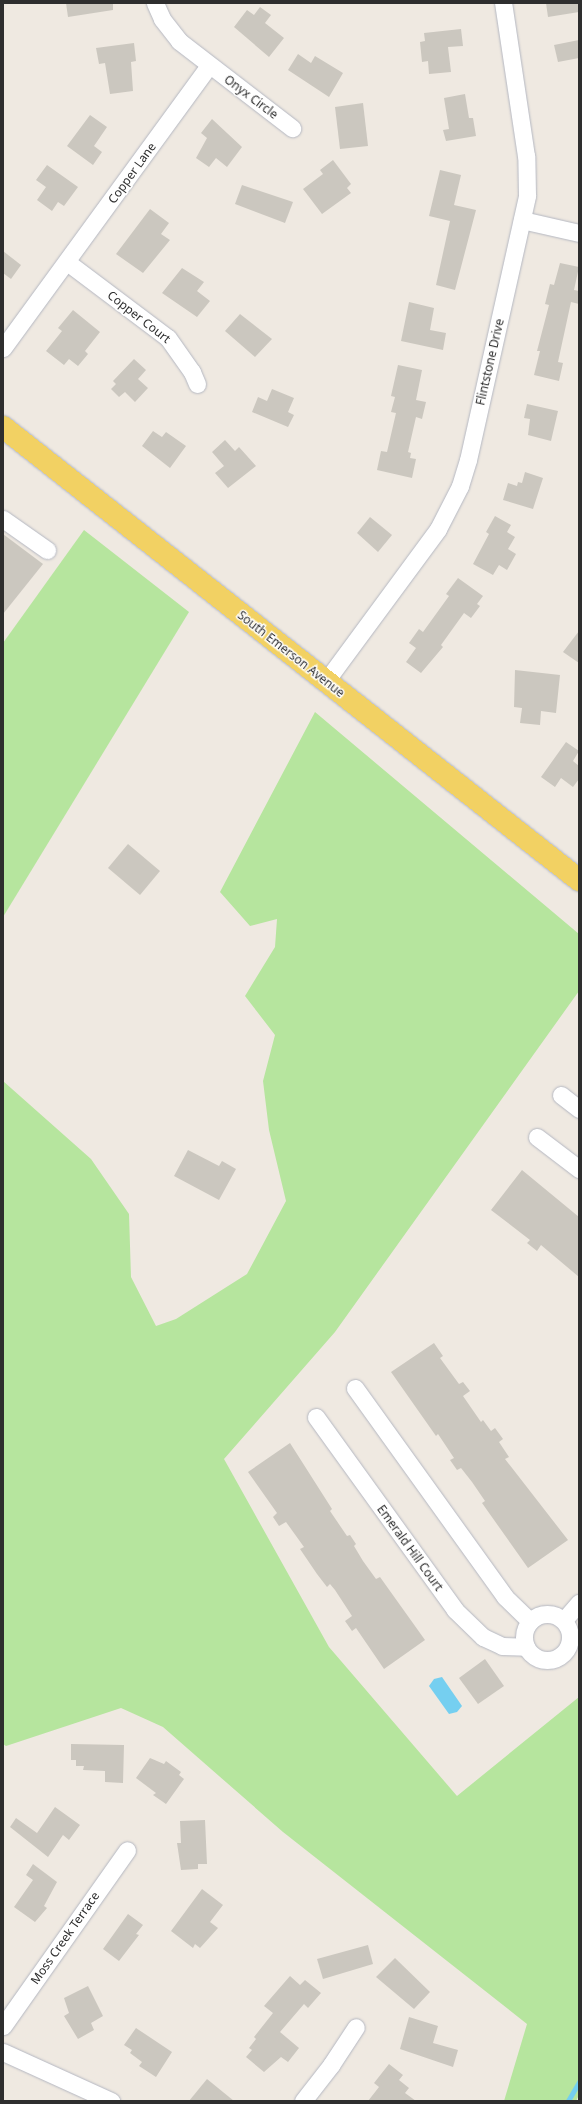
<!DOCTYPE html>
<style>
body{margin:0}
#map{position:relative;width:582px;height:2104px;overflow:hidden;background:#efe9e1;font-family:"Noto Sans",sans-serif}
div>[style]{position:absolute}
.green>*{inset:0;background:#b6e59e}
.water>*{inset:0;background:#75cff0}
.stream>*{height:4.5px;margin:-2.25px;padding:0 2.25px;transform-origin:2.25px;border-radius:2.25px;background:#75cff0}
.building>*{inset:0;background:#cbc7bf}
.roads{filter:drop-shadow(0 0 1px #b4b7c1) drop-shadow(0 0 1px #b4b7c1)}
.street>*{height:17px;margin:-8.5px;padding:0 8.5px;transform-origin:8.5px;border-radius:8.5px;background:#fff}
.street>.ring{margin:-8.5px;padding:0;box-sizing:content-box;background:none;border:17px solid #fff;border-radius:50%}
.primary>*{height:22px;margin:-11px;padding:0 11px;transform-origin:11px;border-radius:11px;background:#f2d163}
span{translate:-50% -50%;white-space:nowrap;text-align:center;line-height:1.15;-webkit-text-stroke:3px #fff;paint-order:stroke}
.street-label{font-size:12px;color:#2e2e2e}
.frame{position:absolute;inset:0;border:4px solid #2e2e2e;pointer-events:none}
</style>
<div id="map">
<div class="green">
<i style="clip-path:polygon(84px 530px,189px 612px,3px 917px,3px 643px)"></i>
<i style="clip-path:polygon(315px 712px,579px 934px,579px 991px,335px 1332px,224px 1459px,329px 1647px,457px 1796px,579px 1697px,579px 2095px,576px 2101px,504px 2101px,527px 2024px,283px 1832px,163px 1727px,121px 1708px,6px 1746px,3px 1744px,3px 1081px,91px 1159px,129px 1214px,131px 1277px,156px 1326px,176px 1319px,247px 1274px,286px 1201px,269px 1130px,263px 1081px,275px 1035px,245px 996px,275px 947px,277px 919px,250px 926px,220px 892px)"></i>
</div>
<div class="water">
<i style="clip-path:polygon(442px 1677px,462px 1706px,457px 1712px,449px 1714px,429px 1686px,434px 1679px)"></i>
</div>
<div class="stream">
<i style="left:568px;top:2101px;width:22px;rotate:-60deg"></i>
</div>
<div class="building">
<i style="clip-path:polygon(66px 3px,113px 3px,113px 10px,68px 17px)"></i>
<i style="clip-path:polygon(546px 3px,579px 3px,579px 12px,548px 17px)"></i>
<i style="clip-path:polygon(260px 7px,271px 15px,265px 23px,284px 38px,269px 57px,234px 27px,247px 10px,254px 15px)"></i>
<i style="clip-path:polygon(461px 29px,463px 46px,448px 47px,451px 72px,429px 74px,428px 61px,422px 62px,420px 42px,425px 41px,424px 33px)"></i>
<i style="clip-path:polygon(579px 40px,579px 58px,558px 62px,554px 45px)"></i>
<i style="clip-path:polygon(134px 43px,136px 61px,131px 62px,133px 91px,110px 94px,105px 63px,99px 64px,96px 48px)"></i>
<i style="clip-path:polygon(298px 54px,311px 63px,315px 56px,343px 73px,329px 97px,288px 70px)"></i>
<i style="clip-path:polygon(465px 94px,469px 118px,473px 118px,476px 136px,446px 141px,443px 130px,449px 129px,444px 98px)"></i>
<i style="clip-path:polygon(363px 103px,368px 146px,340px 149px,335px 107px)"></i>
<i style="clip-path:polygon(90px 115px,107px 127px,94px 146px,102px 152px,93px 165px,67px 146px)"></i>
<i style="clip-path:polygon(212px 119px,242px 147px,227px 167px,216px 158px,209px 167px,196px 158px,207px 138px,201px 133px)"></i>
<i style="clip-path:polygon(333px 160px,351px 184px,347px 188px,351px 193px,322px 214px,303px 189px,323px 174px,320px 170px)"></i>
<i style="clip-path:polygon(47px 165px,78px 187px,64px 206px,58px 202px,52px 211px,37px 200px,46px 187px,36px 180px)"></i>
<i style="clip-path:polygon(440px 170px,461px 175px,454px 205px,476px 210px,455px 290px,436px 285px,450px 221px,429px 216px)"></i>
<i style="clip-path:polygon(242px 185px,293px 202px,285px 223px,235px 204px)"></i>
<i style="clip-path:polygon(150px 209px,169px 223px,161px 234px,170px 240px,143px 273px,116px 254px)"></i>
<i style="clip-path:polygon(3px 251px,21px 265px,11px 279px,3px 273px)"></i>
<i style="clip-path:polygon(560px 263px,579px 267px,574px 290px,579px 291px,579px 304px,571px 302px,558px 362px,563px 363px,559px 381px,534px 375px,540px 351px,537px 351px,549px 305px,545px 304px,550px 284px,554px 285px)"></i>
<i style="clip-path:polygon(182px 268px,204px 282px,197px 291px,210px 301px,197px 317px,162px 293px)"></i>
<i style="clip-path:polygon(409px 302px,434px 308px,430px 330px,446px 333px,443px 350px,401px 341px)"></i>
<i style="clip-path:polygon(73px 310px,100px 332px,85px 351px,88px 354px,78px 366px,69px 359px,64px 365px,46px 351px,62px 331px,58px 328px)"></i>
<i style="clip-path:polygon(240px 314px,272px 339px,255px 357px,225px 331px)"></i>
<i style="clip-path:polygon(134px 359px,146px 370px,138px 379px,148px 388px,135px 402px,125px 392px,119px 397px,111px 389px,116px 384px,113px 381px)"></i>
<i style="clip-path:polygon(398px 365px,422px 370px,416px 400px,426px 402px,422px 419px,416px 417px,408px 452px,411px 453px,410px 458px,416px 459px,412px 478px,377px 470px,381px 451px,387px 452px,396px 413px,391px 412px,395px 397px,391px 396px)"></i>
<i style="clip-path:polygon(272px 389px,294px 398px,288px 412px,294px 415px,288px 427px,252px 412px,258px 397px,267px 401px)"></i>
<i style="clip-path:polygon(527px 404px,558px 411px,551px 441px,528px 435px,530px 419px,524px 418px)"></i>
<i style="clip-path:polygon(153px 431px,162px 437px,166px 432px,186px 446px,170px 468px,142px 446px)"></i>
<i style="clip-path:polygon(225px 440px,235px 451px,239px 447px,256px 466px,228px 488px,215px 473px,224px 466px,212px 452px)"></i>
<i style="clip-path:polygon(525px 472px,543px 478px,533px 509px,503px 500px,508px 483px,517px 486px,518px 482px,522px 483px)"></i>
<i style="clip-path:polygon(495px 516px,511px 525px,507px 532px,515px 537px,508px 549px,516px 554px,507px 570px,499px 565px,493px 575px,473px 564px,489px 534px,486px 532px)"></i>
<i style="clip-path:polygon(370px 517px,392px 535px,378px 552px,357px 533px)"></i>
<i style="clip-path:polygon(3px 534px,43px 564px,3px 614px)"></i>
<i style="clip-path:polygon(458px 578px,483px 596px,477px 604px,480px 606px,471px 618px,464px 613px,441px 645px,443px 647px,421px 673px,406px 662px,416px 648px,409px 643px,419px 629px,423px 632px,449px 596px,446px 594px)"></i>
<i style="clip-path:polygon(579px 631px,579px 663px,563px 652px)"></i>
<i style="clip-path:polygon(515px 670px,560px 675px,556px 713px,541px 711px,540px 725px,520px 723px,522px 708px,514px 707px)"></i>
<i style="clip-path:polygon(566px 742px,579px 751px,573px 761px,579px 766px,579px 779px,573px 787px,561px 778px,555px 787px,541px 777px)"></i>
<i style="clip-path:polygon(128px 844px,160px 871px,140px 895px,108px 868px)"></i>
<i style="clip-path:polygon(188px 1150px,219px 1166px,222px 1161px,236px 1169px,219px 1200px,174px 1176px)"></i>
<i style="clip-path:polygon(522px 1170px,579px 1217px,579px 1277px,541px 1245px,537px 1251px,527px 1243px,530px 1240px,491px 1210px)"></i>
<i style="clip-path:polygon(434px 1343px,443px 1356px,440px 1358px,459px 1384px,463px 1382px,470px 1391px,463px 1396px,481px 1422px,483px 1420px,491px 1431px,495px 1428px,503px 1439px,499px 1442px,509px 1457px,505px 1459px,568px 1540px,528px 1568px,482px 1503px,485px 1501px,472px 1482px,461px 1468px,457px 1470px,450px 1460px,454px 1458px,438px 1434px,436px 1436px,391px 1372px)"></i>
<i style="clip-path:polygon(290px 1443px,332px 1509px,330px 1511px,347px 1536px,350px 1535px,356px 1544px,354px 1546px,363px 1561px,376px 1579px,380px 1577px,425px 1640px,384px 1669px,356px 1628px,352px 1631px,345px 1621px,352px 1616px,335px 1590px,330px 1584px,327px 1587px,317px 1574px,300px 1549px,304px 1547px,286px 1522px,279px 1526px,273px 1517px,277px 1513px,248px 1472px)"></i>
<i style="clip-path:polygon(485px 1659px,504px 1686px,478px 1704px,459px 1678px)"></i>
<i style="clip-path:polygon(71px 1744px,124px 1745px,123px 1783px,105px 1782px,105px 1771px,83px 1770px,84px 1766px,76px 1766px,76px 1760px,71px 1760px)"></i>
<i style="clip-path:polygon(150px 1758px,164px 1764px,166px 1761px,181px 1772px,179px 1775px,184px 1779px,166px 1804px,153px 1795px,156px 1793px,136px 1778px)"></i>
<i style="clip-path:polygon(55px 1807px,80px 1825px,69px 1840px,63px 1835px,48px 1857px,10px 1827px,16px 1818px,37px 1833px)"></i>
<i style="clip-path:polygon(205px 1820px,207px 1864px,198px 1864px,198px 1869px,181px 1870px,177px 1843px,181px 1843px,180px 1821px)"></i>
<i style="clip-path:polygon(33px 1864px,57px 1882px,44px 1906px,47px 1908px,35px 1922px,14px 1907px,33px 1880px,26px 1875px)"></i>
<i style="clip-path:polygon(202px 1889px,223px 1905px,210px 1922px,218px 1928px,200px 1948px,195px 1944px,193px 1948px,171px 1931px)"></i>
<i style="clip-path:polygon(128px 1914px,143px 1925px,136px 1934px,139px 1935px,119px 1961px,103px 1949px)"></i>
<i style="clip-path:polygon(368px 1945px,373px 1964px,323px 1979px,317px 1959px)"></i>
<i style="clip-path:polygon(395px 1958px,430px 1992px,414px 2009px,376px 1977px)"></i>
<i style="clip-path:polygon(290px 1976px,300px 1985px,305px 1980px,321px 1993px,308px 2008px,304px 2004px,280px 2032px,299px 2048px,288px 2062px,281px 2057px,264px 2072px,246px 2057px,252px 2050px,249px 2048px,256px 2039px,254px 2037px,273px 2013px,264px 2006px)"></i>
<i style="clip-path:polygon(88px 1986px,103px 2016px,91px 2023px,94px 2030px,78px 2039px,64px 2016px,69px 2013px,64px 1998px)"></i>
<i style="clip-path:polygon(409px 2017px,438px 2026px,433px 2043px,458px 2050px,453px 2067px,400px 2049px)"></i>
<i style="clip-path:polygon(136px 2028px,172px 2052px,156px 2077px,139px 2066px,142px 2062px,130px 2053px,132px 2050px,124px 2045px)"></i>
<i style="clip-path:polygon(389px 2064px,403px 2075px,399px 2080px,409px 2088px,405px 2093px,416px 2101px,368px 2101px,379px 2087px,374px 2083px)"></i>
<i style="clip-path:polygon(207px 2079px,234px 2101px,189px 2101px)"></i>
</div>
<div class="roads">
<div class="street">
<i style="left:155px;top:3px;width:17px;rotate:66deg"></i>
<i style="left:162px;top:19px;width:28px;rotate:52deg"></i>
<i style="left:179px;top:41px;width:143px;rotate:37.6deg"></i>
<i style="left:522px;top:220px;width:58px;rotate:12.8deg"></i>
<i style="left:67px;top:262px;width:126px;rotate:37deg"></i>
<i style="left:168px;top:338px;width:42px;rotate:54.8deg"></i>
<i style="left:192px;top:372px;width:13px;rotate:67deg"></i>
<i style="left:3px;top:348px;width:349px;rotate:-53.9deg"></i>
<i style="left:3px;top:519px;width:54px;rotate:35.2deg"></i>
<i style="left:326px;top:681px;width:189px;rotate:-53.6deg"></i>
<i style="left:438px;top:529px;width:48px;rotate:-62.9deg"></i>
<i style="left:460px;top:486px;width:27px;rotate:-73deg"></i>
<i style="left:468px;top:460px;width:271px;rotate:-77.4deg"></i>
<i style="left:527px;top:195px;width:39px;rotate:-91deg"></i>
<i style="left:526px;top:156px;width:155px;rotate:-98.5deg"></i>
<i style="left:561px;top:1095px;width:23px;rotate:38deg"></i>
<i style="left:537px;top:1137px;width:53px;rotate:37.3deg"></i>
<i style="left:355px;top:1388px;width:257px;rotate:54.3deg"></i>
<i style="left:505px;top:1597px;width:35px;rotate:44deg"></i>
<i style="left:316px;top:1417px;width:238px;rotate:54.2deg"></i>
<i style="left:455px;top:1610px;width:39px;rotate:44deg"></i>
<i style="left:483px;top:1637px;width:21px;rotate:25deg"></i>
<i style="left:502px;top:1646px;width:24px;rotate:2deg"></i>
<i class="ring" style="left:524px;top:1614px;width:29px;height:29px"></i>
<i style="left:564px;top:1620px;width:23px;rotate:-49deg"></i>
<i style="left:3px;top:2026px;width:215px;rotate:-54.8deg"></i>
<i style="left:3px;top:2052px;width:119px;rotate:24.4deg"></i>
<i style="left:303px;top:2101px;width:46px;rotate:-52.1deg"></i>
<i style="left:331px;top:2065px;width:45px;rotate:-56.7deg"></i>
</div>
<div class="primary">
<i style="left:3px;top:427px;width:733px;rotate:38.18deg"></i>
</div>
</div>
<div class="street-label">
<span style="left:251px;top:97px;rotate:37deg">Onyx Circle</span>
<span style="left:132px;top:173px;rotate:-54deg">Copper Lane</span>
<span style="left:139px;top:317px;rotate:38deg">Copper Court</span>
<span style="left:490px;top:362px;rotate:-77deg">Flintstone Drive</span>
<span style="left:291px;top:654px;rotate:38deg">South Emerson Avenue</span>
<span style="left:410px;top:1548px;rotate:54deg">Emerald Hill Court</span>
<span style="left:65px;top:1938px;rotate:-55deg">Moss Creek Terrace</span>
</div>
<div class="frame"></div>
</div>
